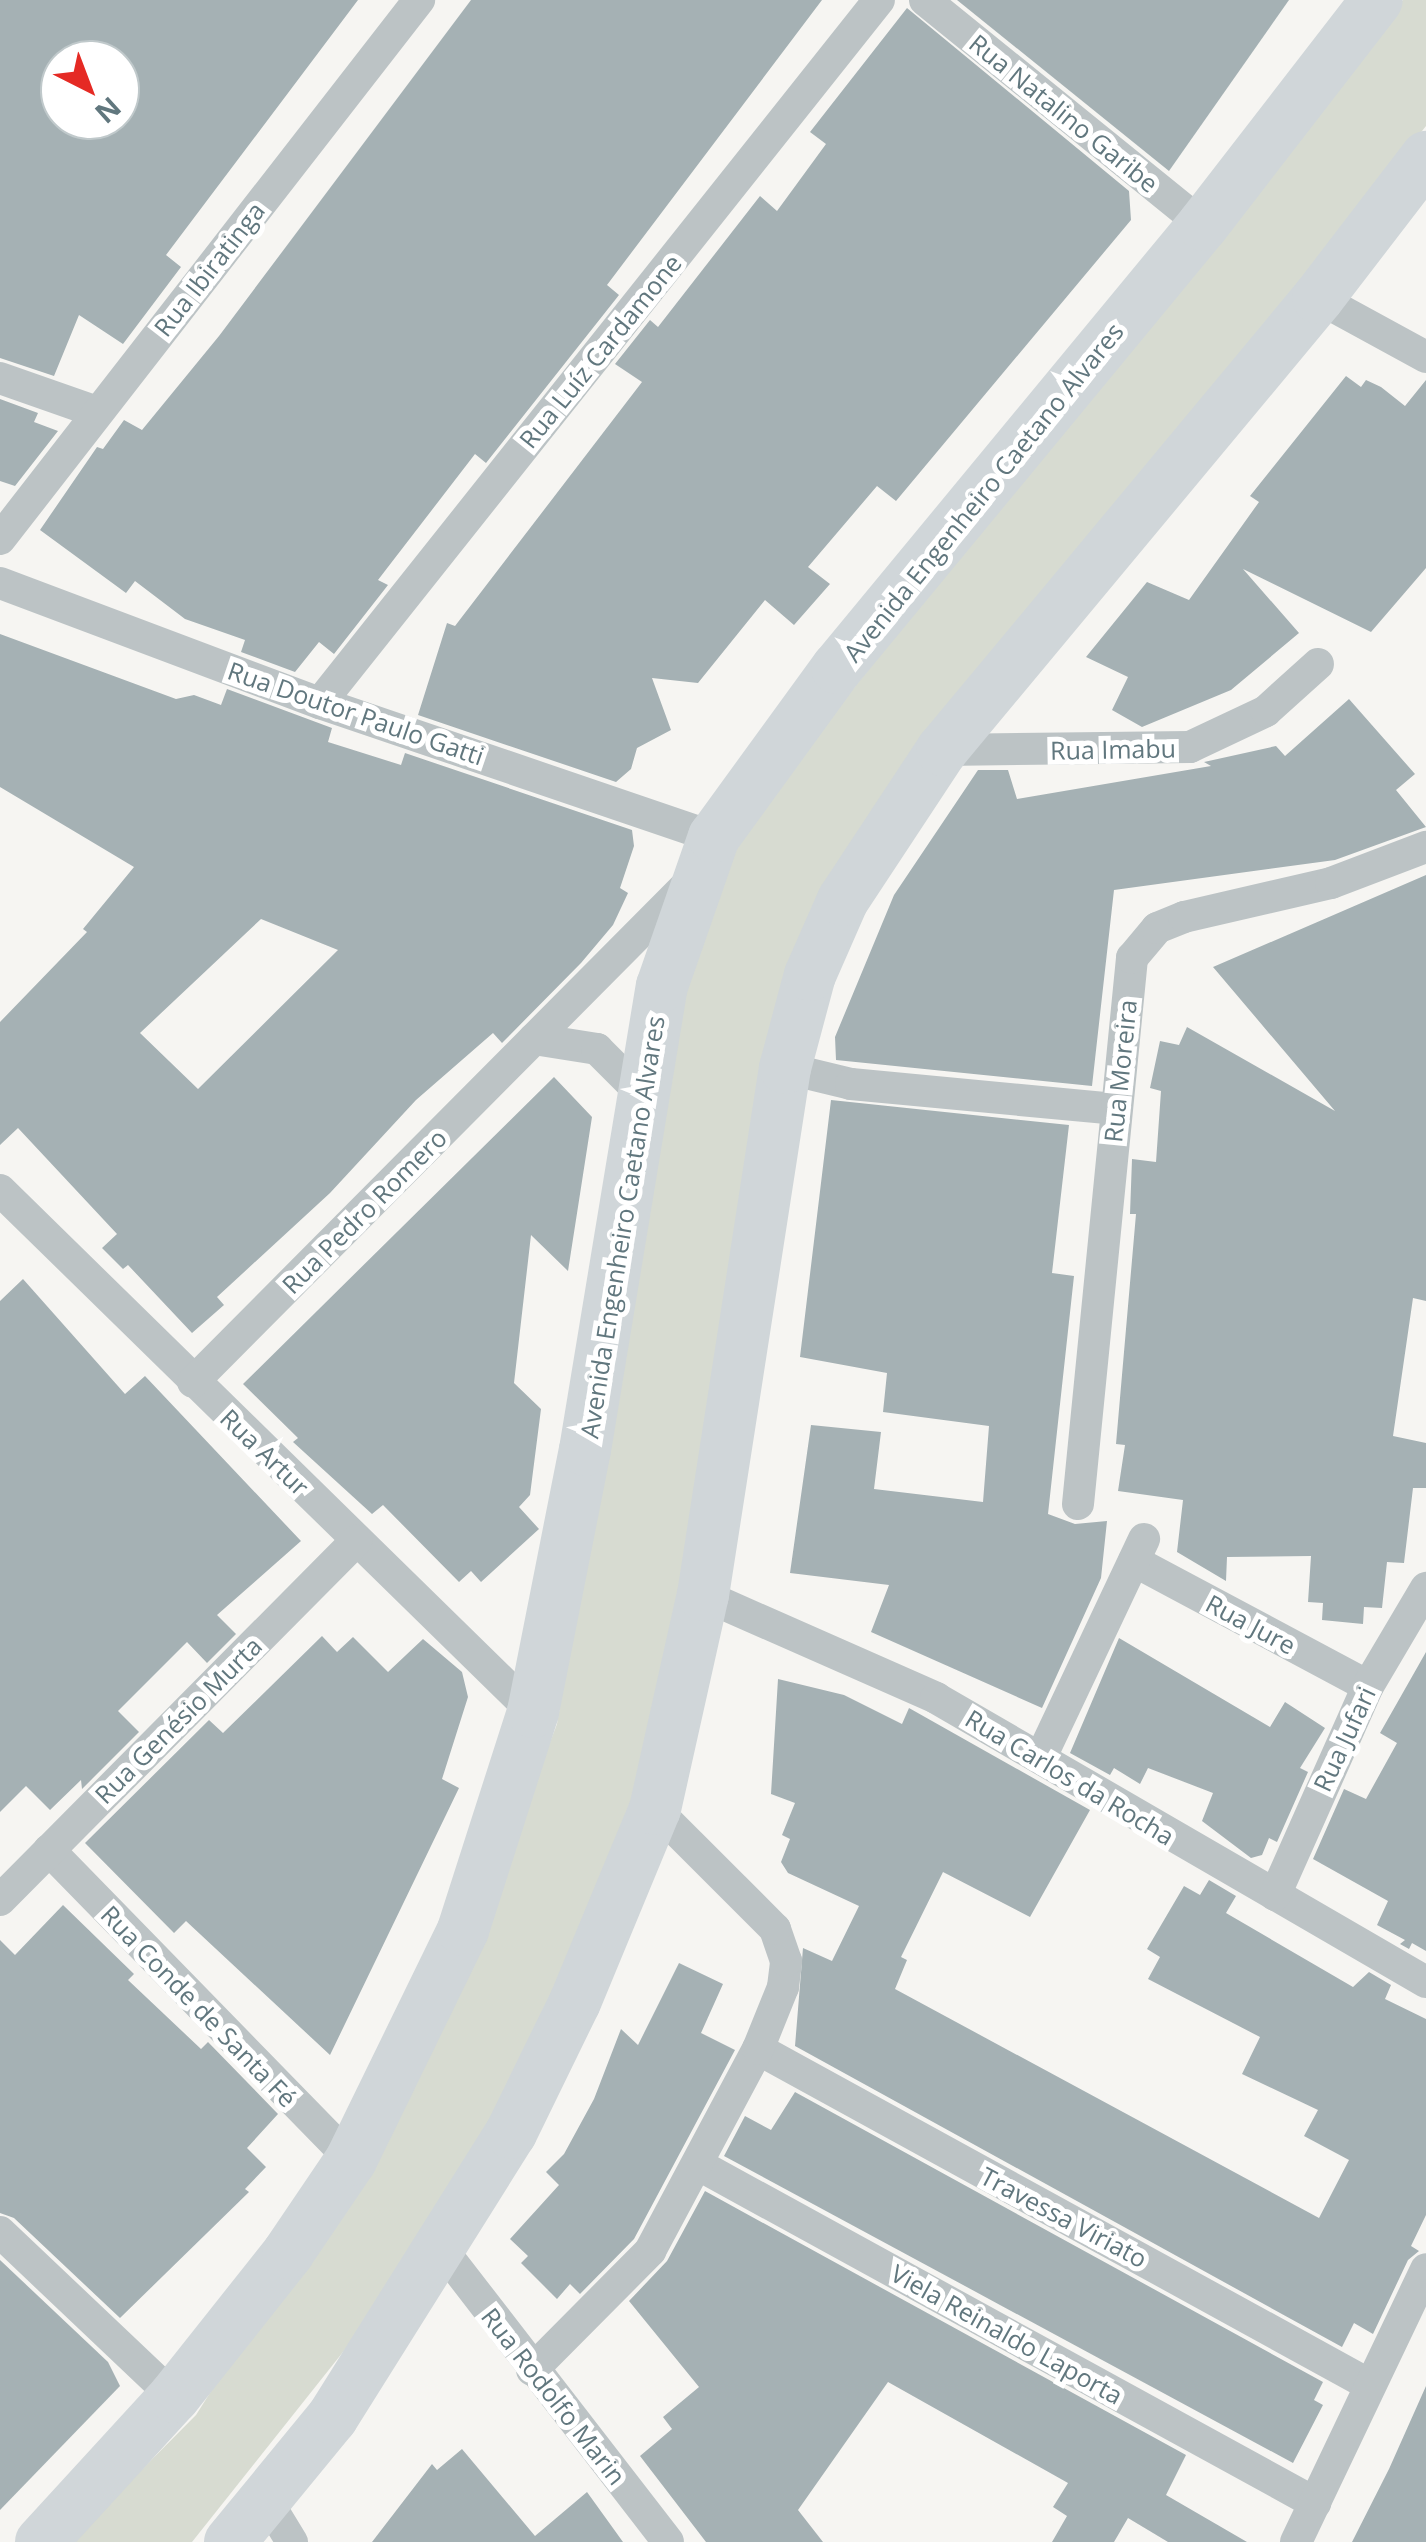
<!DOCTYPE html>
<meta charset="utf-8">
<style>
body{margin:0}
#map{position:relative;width:1426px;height:2542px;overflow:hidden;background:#f6f5f2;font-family:"Open Sans",sans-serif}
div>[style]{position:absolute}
.green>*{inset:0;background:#d7dbd1}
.building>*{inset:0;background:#a5b1b4}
.street>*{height:32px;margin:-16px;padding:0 16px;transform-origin:16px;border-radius:16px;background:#bcc3c5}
.primary>*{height:52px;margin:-26px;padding:0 26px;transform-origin:26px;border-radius:26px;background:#d0d6d9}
span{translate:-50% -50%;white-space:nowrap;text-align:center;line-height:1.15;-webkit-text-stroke:10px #fff;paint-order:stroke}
.street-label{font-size:25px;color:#61777e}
.north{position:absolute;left:40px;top:40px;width:100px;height:100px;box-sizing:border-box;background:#fff;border:2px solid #c0c9cb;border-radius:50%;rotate:138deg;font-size:28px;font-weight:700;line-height:40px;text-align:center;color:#61777e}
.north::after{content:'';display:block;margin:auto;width:35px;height:45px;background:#e52a24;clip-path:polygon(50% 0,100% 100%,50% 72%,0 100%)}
</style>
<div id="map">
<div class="green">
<i style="clip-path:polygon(1403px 0,1426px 0,1426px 126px,826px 882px,630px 1822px,490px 2130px,370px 2318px,192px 2542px,70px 2542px,196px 2415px,439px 2032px,557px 1724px,679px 992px,734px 838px)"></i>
</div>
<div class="building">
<i style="clip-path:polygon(evenodd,0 0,358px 0,166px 255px,181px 267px,123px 344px,79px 315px,54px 376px,0 358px,0 0,60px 60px,120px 60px,120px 120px,60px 120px,60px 60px)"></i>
<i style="clip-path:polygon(471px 0,822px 0,607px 285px,619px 295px,486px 463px,475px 454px,378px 580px,388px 585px,334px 654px,319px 642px,295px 672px,241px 652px,245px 640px,185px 619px,135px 581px,126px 593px,40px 530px,97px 447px,103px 449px,124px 420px,142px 430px,219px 336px)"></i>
<i style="clip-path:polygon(957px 0,1289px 0,1169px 171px)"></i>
<i style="clip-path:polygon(907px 8px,1129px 191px,1131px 220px,896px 501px,877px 486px,808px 567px,830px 584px,794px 625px,765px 600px,698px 683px,652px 678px,671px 730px,637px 748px,631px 769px,616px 782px,418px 715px,447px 623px,455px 626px,642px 382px,615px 364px,650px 320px,658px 327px,760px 196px,777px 211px,826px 144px,810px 132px)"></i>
<i style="clip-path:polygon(1346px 376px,1361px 387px,1366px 380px,1381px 387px,1405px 406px,1426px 380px,1426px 568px,1371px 632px,1243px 569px,1299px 633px,1231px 690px,1142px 727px,1112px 710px,1128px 677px,1086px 657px,1147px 582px,1189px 600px,1259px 502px,1250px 496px)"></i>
<i style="clip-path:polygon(0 399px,38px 413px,34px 422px,58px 431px,15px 486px,0 481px)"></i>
<i style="clip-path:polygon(evenodd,0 634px,176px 699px,194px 695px,221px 705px,227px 689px,332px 728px,328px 742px,401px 765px,405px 753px,632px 830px,634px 846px,620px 888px,628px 893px,613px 925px,581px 963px,502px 1043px,493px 1033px,416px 1100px,330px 1193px,217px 1297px,224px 1305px,192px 1333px,128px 1265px,123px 1269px,102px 1248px,117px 1234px,18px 1128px,0 1145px,0 1022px,87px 932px,83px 929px,134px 867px,0 787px,0 634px,261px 919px,338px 950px,198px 1089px,140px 1033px,261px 919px)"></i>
<i style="clip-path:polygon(1349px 699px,1415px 774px,1396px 790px,1426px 827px,1335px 860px,1114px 890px,1092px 1086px,836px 1060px,835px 1037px,894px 895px,978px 770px,1008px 770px,1017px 799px,1211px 766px,1204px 762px,1276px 746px,1285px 756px)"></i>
<i style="clip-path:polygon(1426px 875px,1426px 1301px,1413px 1298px,1393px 1436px,1426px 1443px,1426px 1488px,1413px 1488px,1404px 1563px,1387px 1562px,1382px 1608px,1364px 1607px,1363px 1624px,1322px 1620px,1323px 1603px,1308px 1602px,1311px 1556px,1227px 1557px,1226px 1581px,1177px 1552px,1183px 1500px,1118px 1491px,1125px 1445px,1116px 1444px,1136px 1214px,1130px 1214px,1132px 1159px,1156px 1162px,1161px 1091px,1150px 1088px,1160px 1041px,1179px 1045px,1187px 1027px,1335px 1111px,1213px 967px)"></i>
<i style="clip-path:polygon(554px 1077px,592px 1117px,568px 1271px,531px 1235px,514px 1383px,541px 1409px,530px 1495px,519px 1507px,539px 1529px,481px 1582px,471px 1571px,459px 1582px,383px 1505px,372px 1514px,293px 1442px,298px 1438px,243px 1384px)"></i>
<i style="clip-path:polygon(831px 1100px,1069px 1125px,1052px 1273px,1074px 1276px,1048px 1514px,1075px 1524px,1107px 1521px,1101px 1578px,1042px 1708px,871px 1632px,889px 1585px,790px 1573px,811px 1425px,881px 1432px,874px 1489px,983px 1502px,989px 1426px,883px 1412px,887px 1373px,800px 1357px)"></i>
<i style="clip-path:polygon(23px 1279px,125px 1394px,145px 1376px,301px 1541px,217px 1615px,236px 1634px,207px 1663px,187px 1642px,118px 1711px,139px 1732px,82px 1789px,81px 1780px,50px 1810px,26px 1786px,0 1812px,0 1301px)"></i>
<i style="clip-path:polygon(322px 1636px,337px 1652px,353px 1637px,388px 1672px,423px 1639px,462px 1672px,468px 1697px,442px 1779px,459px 1788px,330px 2055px,186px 1921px,174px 1933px,85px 1843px,209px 1720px,223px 1733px)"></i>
<i style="clip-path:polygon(1119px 1638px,1270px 1727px,1285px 1702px,1325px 1728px,1300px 1768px,1308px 1772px,1277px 1842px,1269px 1838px,1262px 1855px,1251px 1858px,1202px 1821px,1213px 1793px,1148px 1768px,1140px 1784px,1114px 1768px,1110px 1775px,1070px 1753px)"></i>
<i style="clip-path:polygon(1426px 1652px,1426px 1951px,1412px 1943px,1409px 1949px,1400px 1944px,1405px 1940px,1377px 1925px,1388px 1901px,1313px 1859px,1344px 1789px,1366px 1799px,1397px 1743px,1380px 1733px)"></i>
<i style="clip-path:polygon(778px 1679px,844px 1695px,902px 1724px,909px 1708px,1090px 1810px,1030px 1917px,943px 1872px,901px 1957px,907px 1960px,895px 1989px,1319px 2218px,1349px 2160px,1304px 2136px,1318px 2110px,1242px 2074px,1260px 2037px,1148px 1979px,1160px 1957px,1147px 1949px,1184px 1886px,1200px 1895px,1209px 1880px,1236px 1896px,1226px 1913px,1353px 1987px,1369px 1972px,1391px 1985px,1385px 1999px,1426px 2019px,1426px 2215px,1411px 2246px,1419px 2251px,1408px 2260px,1373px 2334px,1354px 2323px,1342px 2347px,795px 2046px,803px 1948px,832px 1961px,859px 1906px,788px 1873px,781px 1862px,790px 1839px,782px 1835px,795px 1803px,771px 1794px)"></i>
<i style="clip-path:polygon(63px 1905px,134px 1974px,128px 1980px,201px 2049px,208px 2042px,278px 2114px,247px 2148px,266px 2167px,245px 2189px,249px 2192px,120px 2318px,14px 2218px,0 2213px,0 1940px,15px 1955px)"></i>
<i style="clip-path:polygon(679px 1963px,723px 1984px,701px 2033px,735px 2050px,634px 2239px,580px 2294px,570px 2284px,557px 2299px,521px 2263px,528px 2256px,510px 2239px,559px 2185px,546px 2172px,564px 2154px,594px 2099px,621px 2029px,638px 2045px)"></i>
<i style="clip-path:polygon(795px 2092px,1323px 2382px,1314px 2400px,1323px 2405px,1293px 2463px,724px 2156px,745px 2116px,771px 2130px)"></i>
<i style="clip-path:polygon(705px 2191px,1186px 2455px,1166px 2495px,1247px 2542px,1168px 2542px,1128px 2518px,1114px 2542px,1052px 2542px,1067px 2516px,1053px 2507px,1068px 2483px,888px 2382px,798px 2510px,823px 2542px,706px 2542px,640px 2456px,672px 2429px,663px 2417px,699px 2387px,629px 2301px,667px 2261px)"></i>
<i style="clip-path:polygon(0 2260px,108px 2362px,120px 2386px,0 2510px)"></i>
<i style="clip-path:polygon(1426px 2386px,1426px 2542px,1352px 2542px,1389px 2469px)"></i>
<i style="clip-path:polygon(462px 2449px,535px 2536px,587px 2492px,623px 2542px,372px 2542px,432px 2464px,437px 2470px)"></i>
</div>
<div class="street">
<i style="left:925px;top:0;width:358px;rotate:39deg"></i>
<i style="left:1318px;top:298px;width:123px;rotate:28.6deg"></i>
<i style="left:0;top:378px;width:103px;rotate:19.3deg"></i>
<i style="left:0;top:539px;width:683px;rotate:-52.14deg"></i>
<i style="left:0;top:583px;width:342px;rotate:20.6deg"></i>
<i style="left:320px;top:703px;width:416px;rotate:18.8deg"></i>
<i style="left:320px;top:703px;width:898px;rotate:-51.51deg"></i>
<i style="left:942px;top:750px;width:248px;rotate:-0.7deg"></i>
<i style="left:1190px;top:747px;width:84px;rotate:-25.3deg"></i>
<i style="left:1266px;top:711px;width:70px;rotate:-42.1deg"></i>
<i style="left:534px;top:1039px;width:64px;rotate:9deg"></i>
<i style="left:597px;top:1049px;width:64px;rotate:45deg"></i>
<i style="left:785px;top:1068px;width:68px;rotate:13.6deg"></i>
<i style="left:851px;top:1084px;width:265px;rotate:5.4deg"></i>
<i style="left:0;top:1190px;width:746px;rotate:44.4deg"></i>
<i style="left:193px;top:1382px;width:706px;rotate:-45.17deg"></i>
<i style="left:1078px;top:1504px;width:549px;rotate:-84.35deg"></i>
<i style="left:1132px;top:958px;width:39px;rotate:-50deg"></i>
<i style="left:1157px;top:928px;width:29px;rotate:-22deg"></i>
<i style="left:1184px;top:917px;width:151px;rotate:-13deg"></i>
<i style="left:1331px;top:883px;width:102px;rotate:-20.8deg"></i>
<i style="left:1134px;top:1561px;width:265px;rotate:28.1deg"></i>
<i style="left:703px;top:1595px;width:255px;rotate:23.8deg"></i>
<i style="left:936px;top:1698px;width:566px;rotate:30.1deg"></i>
<i style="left:1042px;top:1755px;width:239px;rotate:-64.7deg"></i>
<i style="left:49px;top:1850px;width:433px;rotate:45.7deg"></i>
<i style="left:1275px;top:1895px;width:229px;rotate:-66deg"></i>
<i style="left:1368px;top:1686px;width:114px;rotate:-59.4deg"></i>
<i style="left:0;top:1900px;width:506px;rotate:-45.24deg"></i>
<i style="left:758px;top:2049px;width:698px;rotate:28.77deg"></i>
<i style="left:699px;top:2165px;width:703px;rotate:28.75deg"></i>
<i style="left:0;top:2232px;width:240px;rotate:43.5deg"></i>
<i style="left:441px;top:2248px;width:371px;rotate:52.3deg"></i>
<i style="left:532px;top:2370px;width:168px;rotate:-45.2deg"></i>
<i style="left:650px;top:2251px;width:229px;rotate:-61.9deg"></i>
<i style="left:758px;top:2049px;width:67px;rotate:-68deg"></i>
<i style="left:783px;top:1987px;width:26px;rotate:-83deg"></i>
<i style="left:786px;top:1961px;width:34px;rotate:-109deg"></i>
<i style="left:775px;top:1929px;width:170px;rotate:-135deg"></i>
<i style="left:267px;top:2501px;width:48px;rotate:58.6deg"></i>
<i style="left:1296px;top:2542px;width:302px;rotate:-64.5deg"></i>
</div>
<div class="primary">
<i style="left:41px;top:2542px;width:197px;rotate:-47.5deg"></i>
<i style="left:174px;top:2397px;width:184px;rotate:-51.6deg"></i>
<i style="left:288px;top:2253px;width:112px;rotate:-55.9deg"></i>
<i style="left:351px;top:2160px;width:256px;rotate:-64deg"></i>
<i style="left:463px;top:1930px;width:229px;rotate:-72.2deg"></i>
<i style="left:533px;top:1712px;width:267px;rotate:-78.8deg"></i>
<i style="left:585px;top:1450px;width:470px;rotate:-80.6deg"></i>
<i style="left:662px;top:986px;width:158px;rotate:-70.8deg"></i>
<i style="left:714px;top:837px;width:209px;rotate:-54deg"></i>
<i style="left:837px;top:668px;width:575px;rotate:-50.44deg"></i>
<i style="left:1203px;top:225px;width:284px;rotate:-52.3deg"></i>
<i style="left:230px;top:2542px;width:161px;rotate:-50.6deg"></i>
<i style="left:332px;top:2418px;width:337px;rotate:-57.9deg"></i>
<i style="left:511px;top:2133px;width:146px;rotate:-64deg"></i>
<i style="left:575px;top:2002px;width:209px;rotate:-67.5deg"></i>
<i style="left:655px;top:1809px;width:219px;rotate:-77.4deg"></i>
<i style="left:703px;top:1595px;width:533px;rotate:-81.16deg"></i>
<i style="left:785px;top:1068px;width:96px;rotate:-75deg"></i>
<i style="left:810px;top:975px;width:82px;rotate:-66.3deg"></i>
<i style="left:843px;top:900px;width:180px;rotate:-56.6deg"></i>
<i style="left:942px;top:750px;width:588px;rotate:-50.24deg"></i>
<i style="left:1318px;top:298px;width:178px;rotate:-52.5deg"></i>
</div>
<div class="street-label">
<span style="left:1064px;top:113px;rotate:39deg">Rua Natalino Garibe</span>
<span style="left:209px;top:269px;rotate:-52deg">Rua Ibiratinga</span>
<span style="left:600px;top:351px;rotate:-51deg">Rua Luíz Cardamone</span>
<span style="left:983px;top:492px;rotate:-51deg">Avenida Engenheiro Caetano Alvares</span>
<span style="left:356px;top:713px;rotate:19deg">Rua Doutor Paulo Gatti</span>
<span style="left:1113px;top:749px;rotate:-1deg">Rua Imabu</span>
<span style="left:1120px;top:1071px;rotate:-84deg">Rua Moreira</span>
<span style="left:364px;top:1211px;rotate:-45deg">Rua Pedro Romero</span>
<span style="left:622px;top:1227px;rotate:-81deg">Avenida Engenheiro Caetano Alvares</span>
<span style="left:265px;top:1452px;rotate:44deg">Rua Artur</span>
<span style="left:1251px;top:1624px;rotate:28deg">Rua Jure</span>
<span style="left:178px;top:1720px;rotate:-45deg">Rua Genésio Murta</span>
<span style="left:1344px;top:1739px;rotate:-65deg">Rua Jufari</span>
<span style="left:1070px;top:1777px;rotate:31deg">Rua Carlos da Rocha</span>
<span style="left:199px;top:2006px;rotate:46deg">Rua Conde de Santa Fé</span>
<span style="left:1064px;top:2217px;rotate:28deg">Travessa Viriato</span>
<span style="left:1007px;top:2334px;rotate:29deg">Viela Reinaldo Laporta</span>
<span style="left:554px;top:2396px;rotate:52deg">Rua Rodolfo Marin</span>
</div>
<div class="north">N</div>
</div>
